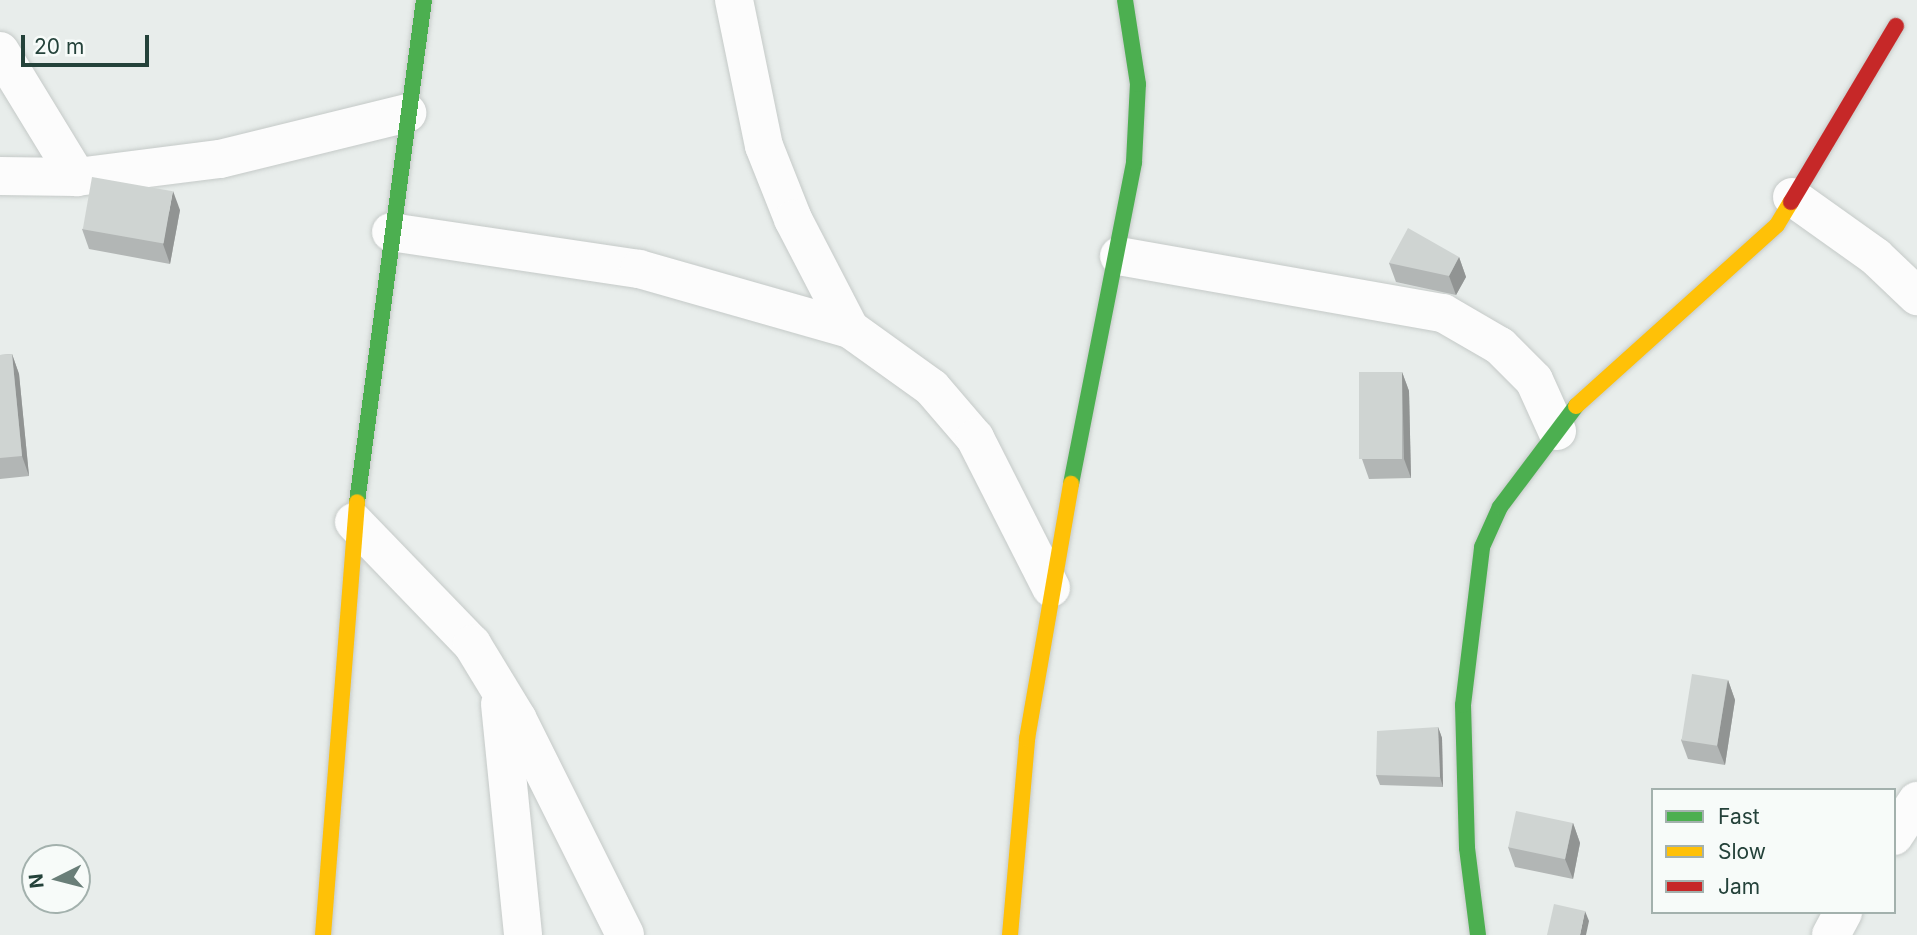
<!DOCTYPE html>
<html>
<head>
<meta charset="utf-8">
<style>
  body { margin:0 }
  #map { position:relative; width:1917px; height:935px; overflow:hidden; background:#e8edeb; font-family:Inter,sans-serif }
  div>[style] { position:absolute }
  .roads { filter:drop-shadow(0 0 2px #c5cac8) drop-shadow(0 0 2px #c5cac8) }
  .street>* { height:38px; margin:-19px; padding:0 19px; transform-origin:19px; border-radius:19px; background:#fcfcfc }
  .fast>* { height:16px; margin:-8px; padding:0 8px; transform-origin:8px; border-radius:8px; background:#4caf50 }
  .slow>* { height:16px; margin:-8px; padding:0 8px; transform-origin:8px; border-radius:8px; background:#ffc107 }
  .jam>* { height:16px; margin:-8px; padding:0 8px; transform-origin:8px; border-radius:8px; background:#c62828 }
  .wall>* { inset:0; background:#b2b6b5 }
  .shaded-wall>* { inset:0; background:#919493 }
  .building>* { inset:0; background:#cfd4d2; transform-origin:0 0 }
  span { translate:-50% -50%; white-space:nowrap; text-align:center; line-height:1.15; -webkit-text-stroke:5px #f7fbf9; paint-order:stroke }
  .legend { position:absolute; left:1651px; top:788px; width:245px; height:126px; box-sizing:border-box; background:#f7fbf9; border:2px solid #a3b1ad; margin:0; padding:9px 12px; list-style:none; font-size:21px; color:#24423a }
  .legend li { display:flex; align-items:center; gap:14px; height:35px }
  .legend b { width:35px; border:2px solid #a3b1ad }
  .north { position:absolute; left:21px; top:844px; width:70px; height:70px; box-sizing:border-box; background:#f7fbf9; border:2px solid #a3b1ad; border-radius:50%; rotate:264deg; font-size:19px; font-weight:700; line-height:28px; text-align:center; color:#24423a }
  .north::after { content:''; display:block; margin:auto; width:24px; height:32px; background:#697e78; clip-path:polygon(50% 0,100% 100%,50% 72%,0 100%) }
  .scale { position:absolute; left:21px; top:35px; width:128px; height:32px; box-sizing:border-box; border:4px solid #24423a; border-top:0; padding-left:9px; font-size:21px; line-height:24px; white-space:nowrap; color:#24423a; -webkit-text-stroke:5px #f7fbf9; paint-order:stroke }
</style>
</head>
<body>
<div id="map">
  <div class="roads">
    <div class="street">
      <i style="left:734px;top:0;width:149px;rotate:78.4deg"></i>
      <i style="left:764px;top:146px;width:79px;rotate:68.3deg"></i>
      <i style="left:793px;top:219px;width:124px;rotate:62.6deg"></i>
      <i style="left:0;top:51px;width:148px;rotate:58.6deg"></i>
      <i style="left:0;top:176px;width:77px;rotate:0.7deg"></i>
      <i style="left:77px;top:177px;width:144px;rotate:-7.2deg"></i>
      <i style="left:220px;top:159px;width:193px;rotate:-13.8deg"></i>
      <i style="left:1792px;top:197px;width:103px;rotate:35.5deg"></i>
      <i style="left:1876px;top:257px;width:57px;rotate:43.6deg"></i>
      <i style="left:391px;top:232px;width:251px;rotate:8.5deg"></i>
      <i style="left:639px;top:269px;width:219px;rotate:15.9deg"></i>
      <i style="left:850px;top:329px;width:101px;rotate:35.7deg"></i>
      <i style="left:932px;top:388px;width:66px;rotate:49.3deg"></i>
      <i style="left:975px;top:438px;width:168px;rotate:63.1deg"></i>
      <i style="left:1119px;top:256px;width:329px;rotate:10deg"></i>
      <i style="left:1443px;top:313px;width:66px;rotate:30.1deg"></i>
      <i style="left:1500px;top:346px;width:48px;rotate:45deg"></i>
      <i style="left:1534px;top:380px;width:56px;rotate:65.7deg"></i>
      <i style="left:354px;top:522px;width:170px;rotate:46deg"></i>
      <i style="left:472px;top:644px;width:87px;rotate:58.7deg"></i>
      <i style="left:517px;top:718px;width:242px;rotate:63.5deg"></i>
      <i style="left:500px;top:704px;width:232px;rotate:84.3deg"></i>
      <i style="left:1894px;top:836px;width:42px;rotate:-56.7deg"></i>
      <i style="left:1831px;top:935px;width:26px;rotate:-62deg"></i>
    </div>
    <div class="fast">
      <i style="left:1071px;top:484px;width:328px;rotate:-78.9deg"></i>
      <i style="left:1134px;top:162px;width:78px;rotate:-87.1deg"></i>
      <i style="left:1138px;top:84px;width:85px;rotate:-98.8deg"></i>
      <i style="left:357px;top:502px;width:506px;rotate:-82.4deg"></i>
      <i style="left:1478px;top:935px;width:88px;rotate:-97.2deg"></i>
      <i style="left:1467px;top:848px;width:143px;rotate:-91.6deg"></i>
      <i style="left:1463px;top:705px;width:159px;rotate:-83.1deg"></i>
      <i style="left:1482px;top:547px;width:44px;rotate:-65.8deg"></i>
      <i style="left:1500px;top:507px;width:126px;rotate:-53deg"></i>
    </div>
    <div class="slow">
      <i style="left:1576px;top:406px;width:270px;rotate:-42deg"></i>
      <i style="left:1777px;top:225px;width:27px;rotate:-59deg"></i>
      <i style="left:323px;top:935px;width:434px;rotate:-85.5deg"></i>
      <i style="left:1010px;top:935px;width:197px;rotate:-85deg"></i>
      <i style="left:1027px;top:739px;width:259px;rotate:-80.2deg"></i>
    </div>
    <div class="jam">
      <i style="left:1791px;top:202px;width:205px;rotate:-59.2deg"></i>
    </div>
  </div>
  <div class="wall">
    <i style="clip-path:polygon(180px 210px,170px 264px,89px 249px,82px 229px)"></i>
    <i style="clip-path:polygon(1459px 257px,1466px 277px,1456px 295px,1396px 282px,1389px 263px)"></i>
    <i style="clip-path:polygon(12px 354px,19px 374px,29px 476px,0 479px,0 355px)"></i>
    <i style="clip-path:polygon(1402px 372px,1409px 391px,1411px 478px,1369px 479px,1362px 459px)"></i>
    <i style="clip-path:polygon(1728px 680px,1735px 700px,1725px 765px,1688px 759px,1681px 740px)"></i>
    <i style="clip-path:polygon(1438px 727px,1442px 738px,1443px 787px,1380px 785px,1376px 775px)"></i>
    <i style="clip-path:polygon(1573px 823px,1580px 843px,1573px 879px,1515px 867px,1508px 847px)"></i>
  </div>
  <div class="shaded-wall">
    <i style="clip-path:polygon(173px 191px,180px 210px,170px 264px,163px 244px)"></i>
    <i style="clip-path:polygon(1459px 257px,1466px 277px,1456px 295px,1449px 276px)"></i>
    <i style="clip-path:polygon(12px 354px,19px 374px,29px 476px,22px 456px)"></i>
    <i style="clip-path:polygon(1402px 372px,1409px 391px,1411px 478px,1404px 459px)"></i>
    <i style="clip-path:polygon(1728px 680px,1735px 700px,1725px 765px,1717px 745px)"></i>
    <i style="clip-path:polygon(1438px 727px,1442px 738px,1443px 787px,1440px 777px)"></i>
    <i style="clip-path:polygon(1573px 823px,1580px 843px,1573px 879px,1565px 859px)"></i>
    <i style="clip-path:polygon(1585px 911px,1589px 921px,1586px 935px,1580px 935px)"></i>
  </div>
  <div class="building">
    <i style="left:92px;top:177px;width:82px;height:53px;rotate:10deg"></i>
    <i style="clip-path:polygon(1408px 228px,1459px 257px,1449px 276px,1389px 263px)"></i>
    <i style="clip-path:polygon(12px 354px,22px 456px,0 458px,0 355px)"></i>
    <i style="left:1359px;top:372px;width:43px;height:87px"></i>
    <i style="left:1692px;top:674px;width:36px;height:67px;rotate:9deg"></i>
    <i style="clip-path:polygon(1438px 727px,1440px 777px,1376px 775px,1377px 731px)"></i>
    <i style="left:1516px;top:811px;width:58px;height:37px;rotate:12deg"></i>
    <i style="clip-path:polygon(1554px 904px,1585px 911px,1580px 935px,1547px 935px)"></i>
  </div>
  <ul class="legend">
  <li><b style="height:9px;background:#4caf50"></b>Fast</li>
  <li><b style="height:9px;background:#ffc107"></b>Slow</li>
  <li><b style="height:9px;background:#c62828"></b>Jam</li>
  </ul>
  <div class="north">N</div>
  <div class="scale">20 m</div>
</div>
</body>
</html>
